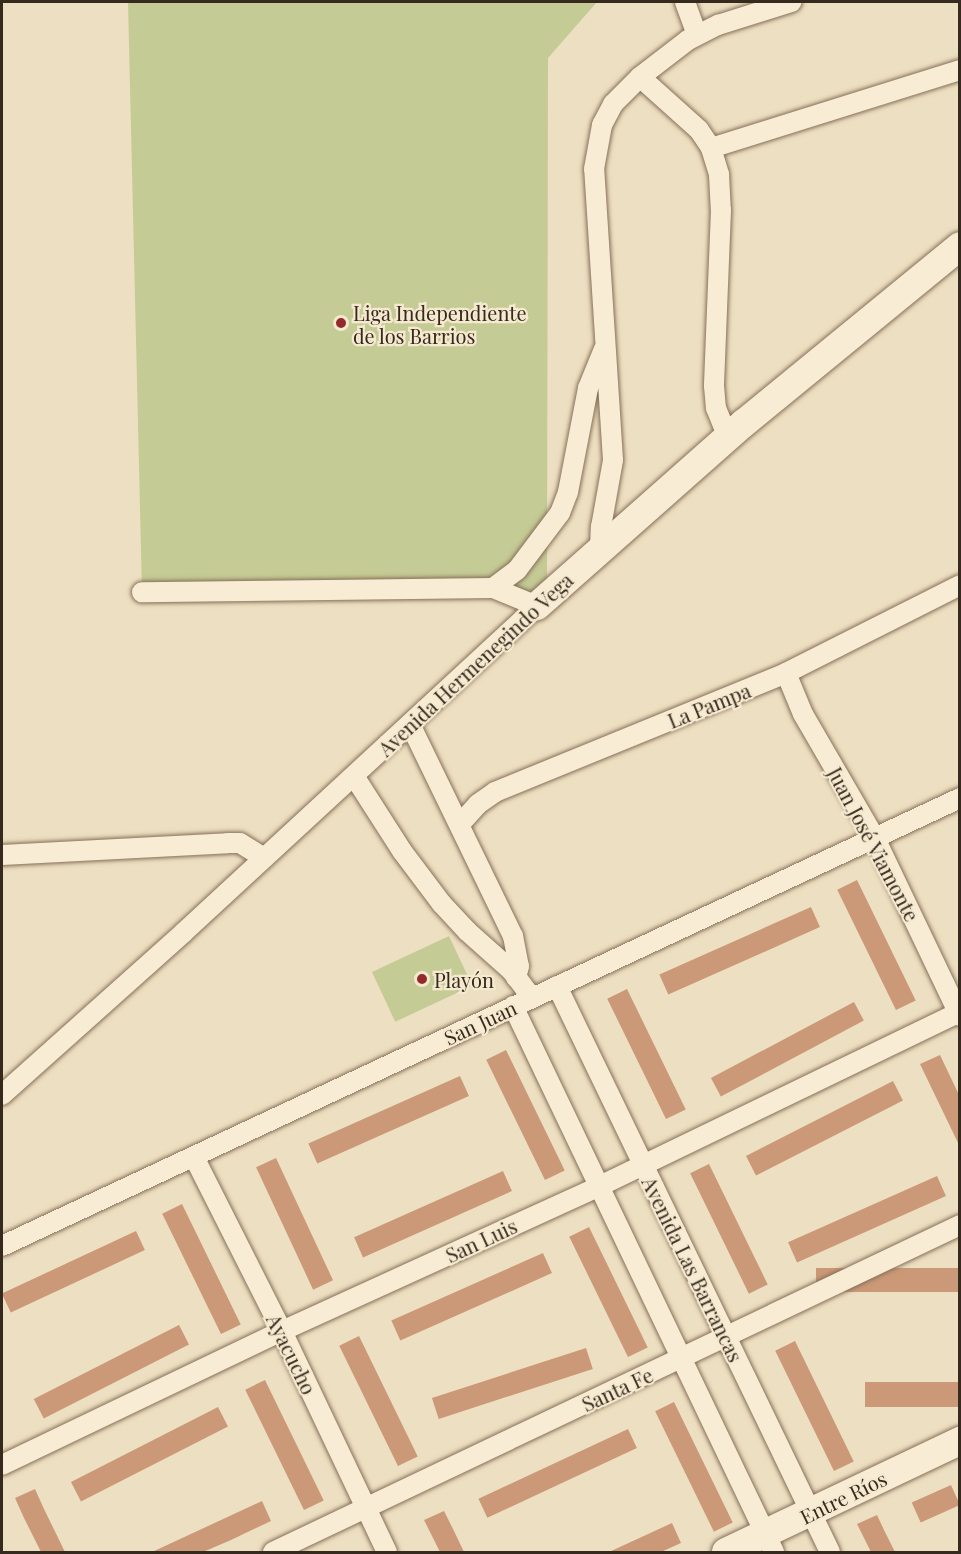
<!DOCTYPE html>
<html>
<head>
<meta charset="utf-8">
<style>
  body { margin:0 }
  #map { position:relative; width:961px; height:1554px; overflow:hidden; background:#eddfc1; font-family:"Playfair Display",serif }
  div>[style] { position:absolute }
  .green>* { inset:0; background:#c5cb95; transform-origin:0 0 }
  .building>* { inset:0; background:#cb9977; transform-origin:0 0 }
  .roads { filter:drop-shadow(0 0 2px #867059) drop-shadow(0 0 2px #867059) }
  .street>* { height:20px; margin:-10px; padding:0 10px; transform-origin:10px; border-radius:10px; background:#f8edd4 }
  .secondary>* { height:28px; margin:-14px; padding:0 14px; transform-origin:14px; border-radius:14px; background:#f8edd4 }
  .dots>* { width:16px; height:16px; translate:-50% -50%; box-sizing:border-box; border:3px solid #f5e9d0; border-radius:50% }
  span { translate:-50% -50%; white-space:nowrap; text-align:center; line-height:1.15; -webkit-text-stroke:4.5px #f5e9d0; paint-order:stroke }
  .poi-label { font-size:20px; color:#36291d }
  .left { translate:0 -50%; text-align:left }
  .street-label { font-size:20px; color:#36291d }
  .frame { position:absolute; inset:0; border:3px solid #36291d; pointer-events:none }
</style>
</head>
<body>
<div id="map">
  <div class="green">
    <i style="clip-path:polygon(128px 2px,597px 2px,548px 58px,547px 597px,514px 594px,142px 592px)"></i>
    <i style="left:449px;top:936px;width:55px;height:85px;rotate:65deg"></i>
  </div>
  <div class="building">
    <i style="left:857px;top:880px;width:134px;height:22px;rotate:64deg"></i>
    <i style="left:811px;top:907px;width:22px;height:166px;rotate:66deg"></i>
    <i style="left:627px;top:989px;width:134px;height:22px;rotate:64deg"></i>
    <i style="left:854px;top:1002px;width:21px;height:162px;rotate:62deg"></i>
    <i style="left:506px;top:1050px;width:134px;height:22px;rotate:64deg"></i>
    <i style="clip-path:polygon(940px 1055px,960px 1097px,960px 1147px,920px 1064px)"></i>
    <i style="left:460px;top:1076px;width:22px;height:166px;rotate:66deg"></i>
    <i style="left:893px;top:1081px;width:22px;height:165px;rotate:63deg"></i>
    <i style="left:276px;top:1158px;width:135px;height:22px;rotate:65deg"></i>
    <i style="left:709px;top:1164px;width:134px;height:21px;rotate:64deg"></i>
    <i style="left:503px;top:1171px;width:22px;height:163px;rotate:66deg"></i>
    <i style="left:937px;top:1176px;width:22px;height:163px;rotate:66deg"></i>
    <i style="left:182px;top:1204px;width:134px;height:22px;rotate:64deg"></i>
    <i style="left:589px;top:1227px;width:134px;height:22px;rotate:64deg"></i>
    <i style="left:136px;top:1231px;width:21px;height:148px;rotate:65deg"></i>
    <i style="left:543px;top:1253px;width:22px;height:166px;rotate:66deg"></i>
    <i style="left:960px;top:1268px;width:24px;height:144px;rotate:90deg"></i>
    <i style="left:179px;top:1325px;width:22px;height:163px;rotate:63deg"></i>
    <i style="left:359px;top:1336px;width:134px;height:22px;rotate:64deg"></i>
    <i style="left:795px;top:1341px;width:134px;height:22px;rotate:64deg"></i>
    <i style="left:586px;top:1348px;width:22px;height:162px;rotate:72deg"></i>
    <i style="left:265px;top:1380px;width:134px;height:22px;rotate:64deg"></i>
    <i style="left:960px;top:1382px;width:25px;height:95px;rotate:90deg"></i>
    <i style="left:674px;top:1402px;width:134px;height:21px;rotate:64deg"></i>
    <i style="left:218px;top:1407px;width:22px;height:165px;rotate:63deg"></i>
    <i style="left:628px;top:1429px;width:21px;height:165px;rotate:65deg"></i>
    <i style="left:951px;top:1485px;width:22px;height:43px;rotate:66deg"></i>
    <i style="clip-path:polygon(35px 1489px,44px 1509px,65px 1552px,41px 1552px,24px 1518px,15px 1498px)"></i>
    <i style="clip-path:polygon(262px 1501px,271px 1521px,231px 1540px,203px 1552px,152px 1552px)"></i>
    <i style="clip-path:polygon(444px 1511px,454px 1531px,464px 1552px,440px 1552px,424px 1520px)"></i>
    <i style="clip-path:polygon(877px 1515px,884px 1530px,895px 1552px,871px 1552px,857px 1524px)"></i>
    <i style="clip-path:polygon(672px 1523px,681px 1543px,661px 1552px,609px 1552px)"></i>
  </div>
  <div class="roads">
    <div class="street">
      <i style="left:685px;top:2px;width:35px;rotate:70deg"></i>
      <i style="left:640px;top:77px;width:79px;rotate:41.9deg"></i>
      <i style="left:699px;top:130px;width:22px;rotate:56deg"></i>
      <i style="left:711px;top:148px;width:28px;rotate:73deg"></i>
      <i style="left:719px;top:175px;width:35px;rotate:87deg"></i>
      <i style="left:721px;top:210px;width:176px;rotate:92.3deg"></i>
      <i style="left:714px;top:386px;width:22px;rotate:85deg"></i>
      <i style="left:716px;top:408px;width:31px;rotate:68deg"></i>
      <i style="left:711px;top:148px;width:261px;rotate:-17.4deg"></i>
      <i style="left:600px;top:550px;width:23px;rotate:-88deg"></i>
      <i style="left:601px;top:527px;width:68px;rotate:-79.8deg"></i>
      <i style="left:613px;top:460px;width:292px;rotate:-93.7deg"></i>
      <i style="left:594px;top:169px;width:45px;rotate:-79.7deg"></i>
      <i style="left:602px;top:125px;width:24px;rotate:-62deg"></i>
      <i style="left:613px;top:104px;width:38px;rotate:-45deg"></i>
      <i style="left:640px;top:77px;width:61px;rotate:-37.6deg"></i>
      <i style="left:688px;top:40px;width:34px;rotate:-27deg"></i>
      <i style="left:718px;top:25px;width:77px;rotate:-17.5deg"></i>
      <i style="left:493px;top:588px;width:30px;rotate:-37deg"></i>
      <i style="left:517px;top:570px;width:71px;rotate:-53deg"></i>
      <i style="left:560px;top:513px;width:22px;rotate:-69deg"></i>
      <i style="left:568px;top:492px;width:106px;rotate:-79.1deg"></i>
      <i style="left:588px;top:388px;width:42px;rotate:-67.7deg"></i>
      <i style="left:786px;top:673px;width:44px;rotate:67.5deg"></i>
      <i style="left:803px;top:714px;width:143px;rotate:59.9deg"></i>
      <i style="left:875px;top:838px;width:197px;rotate:64.5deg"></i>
      <i style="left:410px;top:724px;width:236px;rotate:64.1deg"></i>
      <i style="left:513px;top:936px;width:31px;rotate:79deg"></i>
      <i style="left:519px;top:966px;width:12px;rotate:104deg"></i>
      <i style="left:354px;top:776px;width:89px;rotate:57.4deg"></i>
      <i style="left:402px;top:851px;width:66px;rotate:53deg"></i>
      <i style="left:442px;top:904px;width:37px;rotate:47deg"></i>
      <i style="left:467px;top:931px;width:59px;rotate:41.6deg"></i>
      <i style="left:511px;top:970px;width:35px;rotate:53deg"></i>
      <i style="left:460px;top:824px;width:27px;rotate:-48deg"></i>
      <i style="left:478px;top:804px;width:21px;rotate:-35deg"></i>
      <i style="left:495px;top:792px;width:314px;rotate:-22.2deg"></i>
      <i style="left:786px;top:673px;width:195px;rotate:-26.8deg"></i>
      <i style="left:2px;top:855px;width:226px;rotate:-3deg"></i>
      <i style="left:228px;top:843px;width:12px"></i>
      <i style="left:240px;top:843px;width:28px;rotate:32deg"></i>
      <i style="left:557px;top:986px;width:628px;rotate:64.25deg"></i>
      <i style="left:513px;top:1006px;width:605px;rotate:64.45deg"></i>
      <i style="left:2px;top:1095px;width:243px;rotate:-41.8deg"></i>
      <i style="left:183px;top:933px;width:482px;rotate:-42.7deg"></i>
      <i style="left:537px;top:606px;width:48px;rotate:-157.8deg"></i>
      <i style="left:493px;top:588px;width:351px;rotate:179.3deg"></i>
      <i style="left:194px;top:1157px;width:195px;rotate:63.2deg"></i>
      <i style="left:282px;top:1331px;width:245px;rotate:64.6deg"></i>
      <i style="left:2px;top:1246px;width:1058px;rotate:-25.06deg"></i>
      <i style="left:2px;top:1465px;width:310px;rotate:-25.6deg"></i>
      <i style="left:282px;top:1331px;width:349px;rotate:-24.5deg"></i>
      <i style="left:600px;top:1186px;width:400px;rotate:-25.8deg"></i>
      <i style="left:273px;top:1552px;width:761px;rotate:-25.45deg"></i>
    </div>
    <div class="secondary">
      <i style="left:537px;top:606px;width:276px;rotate:-41.5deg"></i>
      <i style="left:744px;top:423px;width:279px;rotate:-39.3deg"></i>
      <i style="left:726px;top:1552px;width:259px;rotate:-25.4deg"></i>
    </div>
  </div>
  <div class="dots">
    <i style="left:341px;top:323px;background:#942a2c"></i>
    <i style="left:422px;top:979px;background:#942a2c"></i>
  </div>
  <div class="poi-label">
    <span class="left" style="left:353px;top:324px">Liga Independiente<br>de los Barrios</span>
    <span class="left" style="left:434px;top:979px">Playón</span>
  </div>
  <div class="street-label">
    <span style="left:475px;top:664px;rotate:-43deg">Avenida Hermenegindo Vega</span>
    <span style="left:709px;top:705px;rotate:-22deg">La Pampa</span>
    <span style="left:874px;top:844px;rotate:62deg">Juan José Viamonte</span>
    <span style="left:480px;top:1022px;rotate:-25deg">San Juan</span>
    <span style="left:481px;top:1240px;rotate:-25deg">San Luis</span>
    <span style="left:693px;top:1269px;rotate:64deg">Avenida Las Barrancas</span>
    <span style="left:292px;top:1354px;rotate:64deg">Ayacucho</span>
    <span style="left:617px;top:1389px;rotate:-25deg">Santa Fe</span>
    <span style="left:843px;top:1497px;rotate:-26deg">Entre Ríos</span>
  </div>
  <div class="frame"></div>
</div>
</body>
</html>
